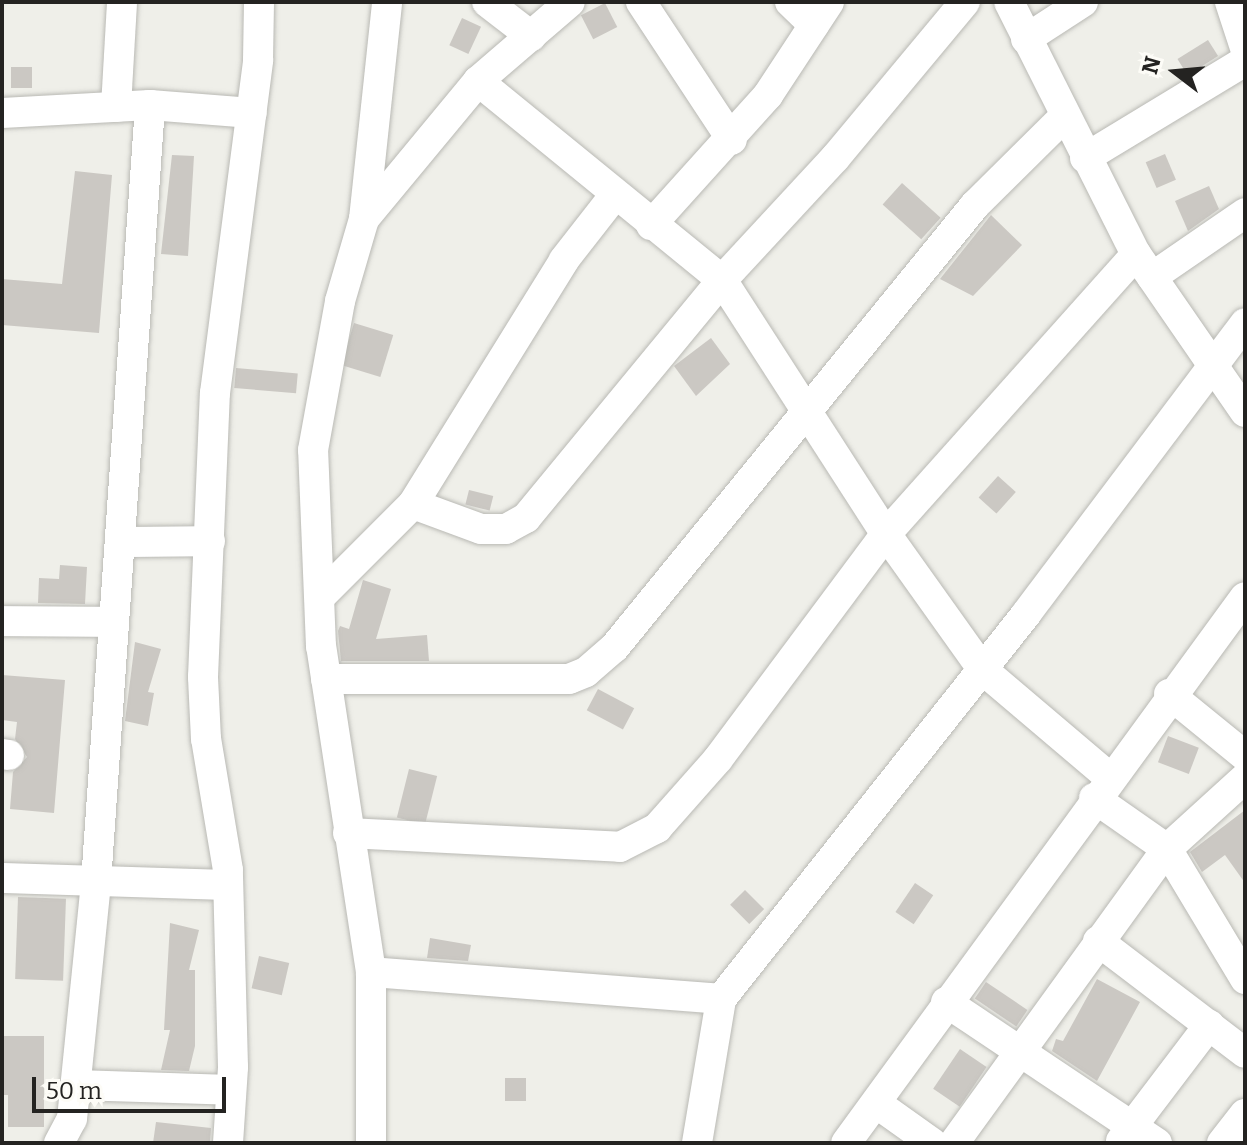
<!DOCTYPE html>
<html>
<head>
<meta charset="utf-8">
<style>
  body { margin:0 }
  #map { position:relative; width:1247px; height:1145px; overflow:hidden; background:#efefe9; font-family:Bitter,serif }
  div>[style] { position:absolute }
  .building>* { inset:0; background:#cbc8c3; transform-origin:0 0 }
  .roads { filter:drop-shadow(0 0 2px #b9b9b4) drop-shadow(0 0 2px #b9b9b4) }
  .minor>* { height:30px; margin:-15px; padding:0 15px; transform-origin:15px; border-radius:15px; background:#fff }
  span { translate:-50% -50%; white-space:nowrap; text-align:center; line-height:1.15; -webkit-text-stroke:7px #fdfcf7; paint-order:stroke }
  .frame { position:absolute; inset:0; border:4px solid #242321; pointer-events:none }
  .north { position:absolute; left:1135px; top:32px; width:80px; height:80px; -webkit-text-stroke:6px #fdfcf7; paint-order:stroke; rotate:286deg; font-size:22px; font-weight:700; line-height:32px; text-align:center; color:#242321 }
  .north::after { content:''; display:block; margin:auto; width:28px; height:36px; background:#242321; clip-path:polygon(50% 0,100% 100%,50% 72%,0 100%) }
  .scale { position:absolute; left:32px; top:1077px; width:194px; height:36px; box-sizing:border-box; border:4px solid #242321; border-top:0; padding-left:10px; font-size:24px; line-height:28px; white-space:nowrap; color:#242321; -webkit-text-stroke:6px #fdfcf7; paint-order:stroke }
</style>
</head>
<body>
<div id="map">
  <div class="building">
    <i style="left:605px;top:3px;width:27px;height:27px;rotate:63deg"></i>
    <i style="left:462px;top:18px;width:21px;height:30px;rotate:25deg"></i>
    <i style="left:1208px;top:40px;width:19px;height:36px;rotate:58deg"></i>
    <i style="left:11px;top:67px;width:21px;height:21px"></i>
    <i style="left:1165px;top:154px;width:28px;height:21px;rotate:67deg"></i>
    <i style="clip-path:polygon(172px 155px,194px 156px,188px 256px,161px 254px)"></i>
    <i style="clip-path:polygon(75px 171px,112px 175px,99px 333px,2px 325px,2px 279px,62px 284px)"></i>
    <i style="left:902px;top:183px;width:52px;height:29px;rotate:42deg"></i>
    <i style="clip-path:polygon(1209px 186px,1219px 209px,1188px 231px,1175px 201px)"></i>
    <i style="clip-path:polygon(991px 215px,1022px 245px,973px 296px,940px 279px)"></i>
    <i style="left:354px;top:323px;width:41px;height:44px;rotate:17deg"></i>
    <i style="clip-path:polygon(711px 338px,730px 364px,696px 396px,674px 366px)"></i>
    <i style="left:236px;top:368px;width:62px;height:20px;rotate:5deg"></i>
    <i style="left:998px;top:476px;width:24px;height:29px;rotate:42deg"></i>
    <i style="left:469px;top:490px;width:25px;height:15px;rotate:14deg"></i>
    <i style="clip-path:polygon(60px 565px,87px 567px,85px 604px,38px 603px,39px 578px,59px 579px)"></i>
    <i style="clip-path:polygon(363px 580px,391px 589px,376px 639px,427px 635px,429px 661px,341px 661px,338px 631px,340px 626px,349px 629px)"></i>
    <i style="clip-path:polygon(135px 642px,161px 649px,148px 692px,154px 693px,148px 726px,125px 721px)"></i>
    <i style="clip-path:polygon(2px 675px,65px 680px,54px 813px,10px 809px,13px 772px,27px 757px,15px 739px,17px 722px,2px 720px)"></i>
    <i style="left:598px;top:689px;width:41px;height:24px;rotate:28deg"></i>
    <i style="left:1168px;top:736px;width:33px;height:28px;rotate:21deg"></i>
    <i style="left:409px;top:769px;width:29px;height:50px;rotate:14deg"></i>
    <i style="clip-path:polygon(1245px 810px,1245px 883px,1225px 855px,1202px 872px,1190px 852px)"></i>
    <i style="left:915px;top:883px;width:22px;height:35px;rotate:34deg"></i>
    <i style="left:745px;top:890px;width:27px;height:21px;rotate:45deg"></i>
    <i style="left:18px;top:897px;width:48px;height:82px;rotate:2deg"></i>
    <i style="clip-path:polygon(170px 923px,199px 930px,189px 970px,195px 970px,195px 1046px,189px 1071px,161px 1070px,170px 1030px,164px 1030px)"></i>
    <i style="clip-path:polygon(430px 938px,471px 945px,468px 961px,427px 958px)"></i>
    <i style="left:259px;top:956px;width:31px;height:33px;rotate:13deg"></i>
    <i style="clip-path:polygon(1097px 979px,1140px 1002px,1097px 1081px,1052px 1051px,1056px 1039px,1063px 1041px)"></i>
    <i style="left:986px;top:982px;width:50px;height:20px;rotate:34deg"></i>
    <i style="clip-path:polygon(2px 1036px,44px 1036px,44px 1127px,8px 1127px,8px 1095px,2px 1095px)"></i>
    <i style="left:960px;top:1049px;width:32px;height:48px;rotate:34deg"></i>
    <i style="left:505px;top:1078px;width:21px;height:23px"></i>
    <i style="clip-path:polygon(156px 1122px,211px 1128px,210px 1143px,153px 1143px)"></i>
  </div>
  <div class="roads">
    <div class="minor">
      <i style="left:487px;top:2px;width:56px;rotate:37.7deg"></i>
      <i style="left:641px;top:2px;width:165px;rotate:56.6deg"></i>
      <i style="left:790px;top:2px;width:33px;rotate:44deg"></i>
      <i style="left:1009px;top:2px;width:282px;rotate:63.3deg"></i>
      <i style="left:1136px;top:254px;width:192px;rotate:55.4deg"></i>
      <i style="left:1230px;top:2px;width:48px;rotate:71.9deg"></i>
      <i style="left:1026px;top:39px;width:68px;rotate:-33deg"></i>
      <i style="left:478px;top:81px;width:315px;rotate:39.2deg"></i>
      <i style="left:722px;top:280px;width:302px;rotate:57.2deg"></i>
      <i style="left:886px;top:534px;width:167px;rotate:54.5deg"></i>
      <i style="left:983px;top:670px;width:165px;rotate:40.3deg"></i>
      <i style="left:116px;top:107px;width:105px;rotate:-86.7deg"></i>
      <i style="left:2px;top:113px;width:148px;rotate:-3.1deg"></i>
      <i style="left:150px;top:105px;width:102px;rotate:4.5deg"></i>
      <i style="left:1085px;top:158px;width:187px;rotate:-31.2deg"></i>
      <i style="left:364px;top:219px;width:179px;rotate:-50.4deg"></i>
      <i style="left:478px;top:81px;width:121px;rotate:-40.7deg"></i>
      <i style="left:651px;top:225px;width:175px;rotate:-48deg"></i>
      <i style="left:768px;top:95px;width:111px;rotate:-56.7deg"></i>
      <i style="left:1152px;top:277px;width:113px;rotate:-34.5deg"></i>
      <i style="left:413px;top:504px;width:72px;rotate:20.2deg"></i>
      <i style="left:481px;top:529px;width:25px"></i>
      <i style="left:506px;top:529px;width:23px;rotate:-29deg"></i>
      <i style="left:526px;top:518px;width:308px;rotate:-50.5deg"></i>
      <i style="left:722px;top:280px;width:166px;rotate:-47.2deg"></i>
      <i style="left:835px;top:158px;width:203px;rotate:-50.2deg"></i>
      <i style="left:120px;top:542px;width:90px;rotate:-0.6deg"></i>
      <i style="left:320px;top:597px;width:132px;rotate:-45deg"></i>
      <i style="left:413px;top:504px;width:287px;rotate:-58.2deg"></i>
      <i style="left:564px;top:260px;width:81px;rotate:-52deg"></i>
      <i style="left:2px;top:621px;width:112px;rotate:0.5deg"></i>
      <i style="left:326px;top:679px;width:243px"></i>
      <i style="left:569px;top:679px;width:18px;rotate:-22deg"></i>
      <i style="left:586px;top:672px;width:37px;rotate:-41deg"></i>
      <i style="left:614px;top:648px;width:571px;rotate:-50.82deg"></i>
      <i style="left:975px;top:205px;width:125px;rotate:-44.7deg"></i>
      <i style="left:1169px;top:694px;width:98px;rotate:39.2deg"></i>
      <i style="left:2px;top:754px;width:7px;rotate:8deg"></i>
      <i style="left:1094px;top:798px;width:89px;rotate:34.9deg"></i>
      <i style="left:1167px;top:849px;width:152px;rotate:59deg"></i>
      <i style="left:348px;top:833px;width:272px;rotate:2.9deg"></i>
      <i style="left:620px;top:847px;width:42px;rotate:-27.2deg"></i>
      <i style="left:657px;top:828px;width:92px;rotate:-48.5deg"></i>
      <i style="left:718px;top:759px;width:281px;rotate:-53.3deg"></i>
      <i style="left:886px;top:534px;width:375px;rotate:-48.2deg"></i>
      <i style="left:2px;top:878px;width:226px;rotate:1.8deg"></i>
      <i style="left:1098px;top:941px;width:185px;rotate:37.3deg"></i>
      <i style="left:371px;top:972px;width:351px;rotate:4.4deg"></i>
      <i style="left:946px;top:1002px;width:254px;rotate:33.8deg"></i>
      <i style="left:76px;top:1085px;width:155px;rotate:1.8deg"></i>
      <i style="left:876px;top:1103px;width:69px;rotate:35.5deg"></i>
      <i style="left:1121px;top:1141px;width:146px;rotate:-52.8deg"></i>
      <i style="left:59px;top:1143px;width:27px;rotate:-62deg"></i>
      <i style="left:72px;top:1119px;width:238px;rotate:-84.2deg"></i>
      <i style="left:96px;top:882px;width:779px;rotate:-86.02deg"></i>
      <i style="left:228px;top:1143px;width:76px;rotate:-86.2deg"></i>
      <i style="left:233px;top:1067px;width:197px;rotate:-91.5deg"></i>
      <i style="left:228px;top:870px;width:133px;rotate:-99.5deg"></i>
      <i style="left:206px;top:739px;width:62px;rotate:-92.8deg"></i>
      <i style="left:203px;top:677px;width:284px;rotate:-87.6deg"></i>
      <i style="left:215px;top:393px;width:336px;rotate:-82.6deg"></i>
      <i style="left:258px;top:60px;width:58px;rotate:-89deg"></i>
      <i style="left:371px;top:1143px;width:171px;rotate:-90deg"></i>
      <i style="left:371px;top:972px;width:329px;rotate:-98.7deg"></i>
      <i style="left:321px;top:647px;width:197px;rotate:-92.3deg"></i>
      <i style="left:313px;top:450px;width:151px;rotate:-79.7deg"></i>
      <i style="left:340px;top:301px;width:85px;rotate:-73.7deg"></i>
      <i style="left:364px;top:219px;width:218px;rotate:-83.9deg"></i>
      <i style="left:697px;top:1143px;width:146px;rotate:-80.5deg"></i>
      <i style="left:721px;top:999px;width:491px;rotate:-51.6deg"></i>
      <i style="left:1026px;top:614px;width:364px;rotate:-53deg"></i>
      <i style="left:846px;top:1143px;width:676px;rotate:-53.84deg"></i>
      <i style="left:954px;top:1143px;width:363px;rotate:-54.1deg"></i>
      <i style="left:1167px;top:849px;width:105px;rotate:-42.3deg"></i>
      <i style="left:1222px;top:1143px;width:37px;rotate:-52deg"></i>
    </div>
  </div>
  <div class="frame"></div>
  <div class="north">N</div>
  <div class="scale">50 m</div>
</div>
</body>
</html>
